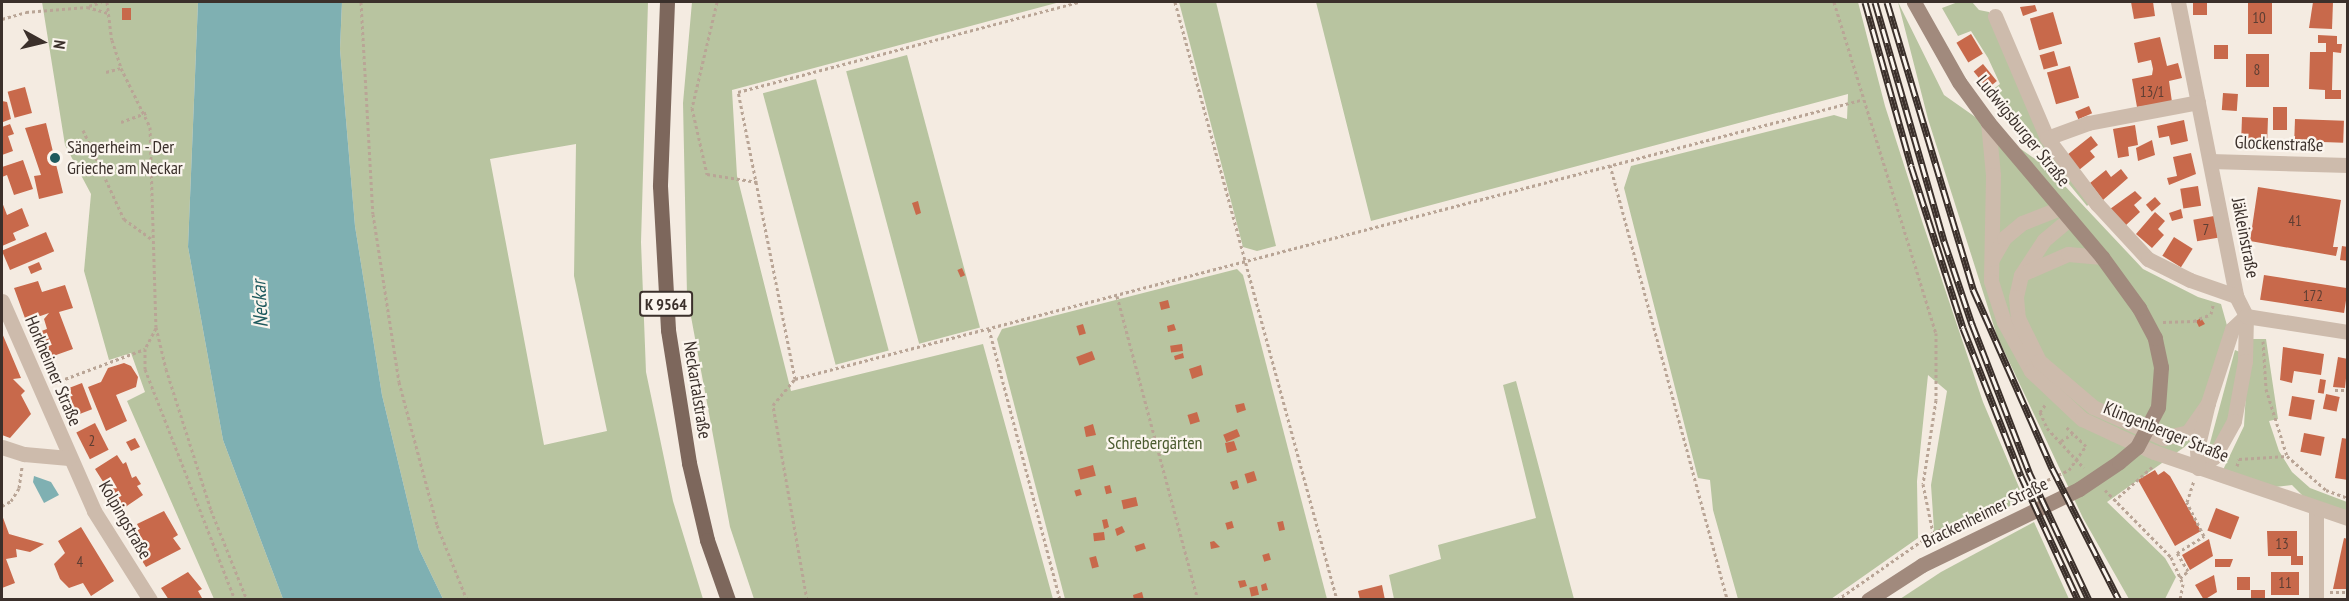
<!DOCTYPE html>
<html>
<head>
<meta charset="utf-8">
<style>
  body { margin:0 }
  #map { position:relative; width:2349px; height:601px; overflow:hidden; background:#f4ebe1; font-family:"PT Sans Narrow",sans-serif }
  div>[style] { position:absolute }
  .green>* { inset:0; background:#b8c4a0; transform-origin:0 0 }
  .water>* { inset:0; background:#7fb0b2 }
  .building>* { inset:0; background:#c8694b; transform-origin:0 0 }
  .path>* { height:3px; margin-top:-1.5px; transform-origin:0; background:repeating-linear-gradient(90deg,#b9a596 0 3px,transparent 0 6px) }
  .minor>* { height:15px; margin:-7.5px; padding:0 7.5px; transform-origin:7.5px; border-radius:7.5px; background:#cdbbac }
  .tertiary>* { height:15px; margin:-7.5px; padding:0 7.5px; transform-origin:7.5px; border-radius:7.5px; background:#cdbbac }
  .secondary>* { height:15px; margin:-7.5px; padding:0 7.5px; transform-origin:7.5px; border-radius:7.5px; background:#a18a7d }
  .primary>* { height:15px; margin:-7.5px; padding:0 7.5px; transform-origin:7.5px; border-radius:7.5px; background:#7d675c }
  .rail>* { height:7px; margin-top:-3.5px; transform-origin:0; background:repeating-linear-gradient(90deg,#fbf5ee 0 14px,#3b302b 0 28px); box-sizing:border-box; border-block:2px solid #3b302b }
  .dots>* { width:16px; height:16px; translate:-50% -50%; box-sizing:border-box; border:3px solid #fbf5ee; border-radius:50% }
  span { translate:-50% -50%; white-space:nowrap; text-align:center; line-height:1.15; -webkit-text-stroke:4.5px #fbf5ee; paint-order:stroke }
  .number-label { font-size:15px; color:#5e3e33 }
  .number-label span { -webkit-text-stroke-width:0 }
  .shield-label span { padding:2px 4px; background:#fbf5ee; border:2px solid; border-radius:4px; -webkit-text-stroke-width:0 }
  .shield-label { font-size:16px; color:#3b302b; font-weight:700 }
  .street-label { font-size:18px; color:#3b302b }
  .poi-label { font-size:18px; color:#3b302b }
  .left { translate:0 -50%; text-align:left }
  .park-label { font-size:18px; color:#4a5a2e }
  .water-label { font-size:20px; color:#1f5a5e; font-style:italic }
  .frame { position:absolute; inset:0; border:3px solid #3b302b; pointer-events:none }
  .north { position:absolute; left:12px; top:12px; width:60px; height:60px; -webkit-text-stroke:4px #fbf5ee; paint-order:stroke; rotate:98deg; font-size:16px; font-weight:700; line-height:24px; text-align:center; color:#3b302b }
  .north::after { content:''; display:block; margin:auto; width:21px; height:27px; background:#3b302b; clip-path:polygon(50% 0,100% 100%,50% 72%,0 100%) }
</style>
</head>
<body>
<div id="map">
  <div class="green">
    <i style="clip-path:polygon(42px 2px,198px 2px,188px 247px,223px 440px,283px 599px,214px 599px,127px 401px,145px 392px,131px 353px,109px 360px,84px 271px,91px 194px,65px 145px)"></i>
    <i style="clip-path:polygon(evenodd,342px 2px,648px 2px,641px 242px,646px 372px,673px 501px,703px 599px,443px 599px,419px 549px,382px 395px,355px 226px,340px 49px,342px 2px,576px 144px,574px 276px,607px 431px,544px 445px,490px 159px,576px 144px)"></i>
    <i style="clip-path:polygon(692px 2px,1060px 2px,732px 90px,737px 176px,791px 391px,983px 344px,1053px 599px,754px 599px,730px 527px,687px 295px,683px 103px)"></i>
    <i style="clip-path:polygon(1179px 2px,1216px 2px,1276px 246px,1257px 251px,1243px 247px)"></i>
    <i style="clip-path:polygon(1316px 2px,1858px 2px,1885px 106px,1922px 221px,1983px 402px,2024px 499px,1926px 548px,1934px 529px,1931px 485px,1947px 391px,1928px 375px,1917px 481px,1918px 538px,1831px 599px,1738px 599px,1713px 510px,1710px 480px,1698px 478px,1624px 188px,1631px 166px,1834px 115px,1847px 119px,1848px 94px,1371px 221px)"></i>
    <i style="clip-path:polygon(1898px 2px,1944px 95px,2048px 168px,2143px 269px,2198px 297px,2221px 304px,2228px 329px,2193px 441px,2107px 502px,2165px 558px,2176px 577px,2165px 599px,2129px 599px,2083px 518px,1997px 336px,1928px 119px)"></i>
    <i style="clip-path:polygon(1958px 2px,1972px 2px,1979px 10px,1989px 12px,2044px 139px,2090px 203px,2087px 206px,1992px 90px,2000px 84px,1988px 58px,1971px 31px,1958px 36px,1942px 8px)"></i>
    <i style="left:907px;top:55px;width:282px;height:63px;rotate:75deg"></i>
    <i style="left:816px;top:79px;width:281px;height:55px;rotate:75deg"></i>
    <i style="clip-path:polygon(1237px 269px,1243px 275px,1327px 599px,1065px 599px,997px 339px,1002px 329px)"></i>
    <i style="clip-path:polygon(2249px 339px,2266px 339px,2278px 419px,2269px 421px,2279px 451px,2292px 472px,2310px 488px,2347px 502px,2347px 513px,2307px 500px,2292px 485px,2275px 487px,2222px 472px,2244px 426px)"></i>
    <i style="clip-path:polygon(2235px 350px,2242px 353px,2226px 429px,2207px 454px)"></i>
    <i style="clip-path:polygon(1516px 381px,1574px 599px,1394px 599px,1389px 575px,1441px 559px,1438px 545px,1536px 518px,1503px 385px)"></i>
    <i style="clip-path:polygon(2034px 522px,2069px 599px,1900px 599px,1941px 572px)"></i>
  </div>
  <div class="water">
    <i style="clip-path:polygon(198px 2px,342px 2px,340px 49px,355px 226px,382px 395px,419px 549px,443px 599px,283px 599px,223px 440px,188px 247px)"></i>
    <i style="clip-path:polygon(34px 476px,51px 482px,59px 495px,44px 503px,33px 482px)"></i>
  </div>
  <div class="building">
    <i style="clip-path:polygon(2131px 2px,2153px 2px,2155px 16px,2134px 19px)"></i>
    <i style="left:2193px;top:2px;width:14px;height:13px"></i>
    <i style="left:2248px;top:2px;width:24px;height:32px"></i>
    <i style="clip-path:polygon(2313px 2px,2333px 2px,2332px 29px,2309px 28px)"></i>
    <i style="clip-path:polygon(2035px 5px,2037px 11px,2023px 16px,2020px 7px)"></i>
    <i style="left:122px;top:8px;width:9px;height:12px"></i>
    <i style="left:2053px;top:12px;width:33px;height:24px;rotate:74deg"></i>
    <i style="left:1971px;top:34px;width:23px;height:17px;rotate:59deg"></i>
    <i style="clip-path:polygon(2318px 35px,2337px 36px,2337px 44px,2342px 44px,2341px 53px,2333px 52px,2332px 90px,2341px 90px,2341px 99px,2325px 99px,2325px 90px,2309px 89px,2310px 52px,2326px 52px,2326px 43px,2318px 43px)"></i>
    <i style="clip-path:polygon(2160px 37px,2167px 66px,2178px 63px,2182px 78px,2169px 81px,2172px 102px,2137px 107px,2132px 79px,2152px 75px,2153px 69px,2151px 60px,2138px 63px,2134px 43px)"></i>
    <i style="left:2214px;top:45px;width:14px;height:14px"></i>
    <i style="left:2054px;top:51px;width:15px;height:15px;rotate:74deg"></i>
    <i style="left:2246px;top:54px;width:23px;height:33px"></i>
    <i style="left:1983px;top:64px;width:22px;height:12px;rotate:51deg"></i>
    <i style="left:2070px;top:66px;width:33px;height:24px;rotate:74deg"></i>
    <i style="left:25px;top:87px;width:27px;height:18px;rotate:75deg"></i>
    <i style="left:2223px;top:93px;width:15px;height:17px;rotate:4deg"></i>
    <i style="clip-path:polygon(2px 101px,7px 102px,11px 119px,3px 122px)"></i>
    <i style="left:2089px;top:106px;width:8px;height:15px;rotate:67deg"></i>
    <i style="left:2273px;top:107px;width:14px;height:23px"></i>
    <i style="left:2242px;top:117px;width:26px;height:22px;rotate:2deg"></i>
    <i style="left:2295px;top:119px;width:49px;height:22px;rotate:2deg"></i>
    <i style="clip-path:polygon(2184px 120px,2188px 141px,2171px 145px,2169px 136px,2159px 138px,2157px 126px)"></i>
    <i style="clip-path:polygon(46px 123px,63px 193px,39px 199px,34px 176px,41px 175px,25px 128px)"></i>
    <i style="clip-path:polygon(10px 124px,14px 134px,8px 136px,13px 151px,2px 155px,2px 127px)"></i>
    <i style="clip-path:polygon(2135px 125px,2138px 145px,2128px 147px,2129px 156px,2118px 158px,2113px 129px)"></i>
    <i style="clip-path:polygon(2091px 136px,2098px 145px,2090px 151px,2095px 157px,2079px 170px,2067px 155px)"></i>
    <i style="clip-path:polygon(2152px 140px,2155px 155px,2138px 161px,2136px 148px)"></i>
    <i style="clip-path:polygon(2191px 153px,2196px 174px,2169px 185px,2167px 178px,2177px 176px,2173px 157px)"></i>
    <i style="clip-path:polygon(23px 160px,33px 189px,14px 195px,7px 175px,2px 177px,2px 167px)"></i>
    <i style="clip-path:polygon(2121px 169px,2128px 178px,2103px 200px,2090px 183px,2106px 170px,2111px 177px)"></i>
    <i style="left:2198px;top:186px;width:20px;height:18px;rotate:81deg"></i>
    <i style="clip-path:polygon(2258px 187px,2341px 200px,2333px 247px,2338px 247px,2336px 256px,2250px 241px)"></i>
    <i style="clip-path:polygon(2135px 191px,2142px 198px,2134px 205px,2140px 212px,2125px 226px,2110px 209px)"></i>
    <i style="left:2155px;top:197px;width:9px;height:12px;rotate:49deg"></i>
    <i style="clip-path:polygon(918px 201px,921px 213px,916px 215px,912px 203px)"></i>
    <i style="clip-path:polygon(2px 202px,7px 215px,22px 208px,29px 226px,13px 233px,16px 240px,2px 246px)"></i>
    <i style="clip-path:polygon(2181px 209px,2183px 218px,2172px 221px,2169px 213px)"></i>
    <i style="clip-path:polygon(2155px 212px,2165px 221px,2158px 229px,2164px 235px,2152px 248px,2136px 234px)"></i>
    <i style="left:2214px;top:216px;width:22px;height:21px;rotate:80deg"></i>
    <i style="left:46px;top:232px;width:21px;height:48px;rotate:67deg"></i>
    <i style="left:2174px;top:237px;width:22px;height:22px;rotate:32deg"></i>
    <i style="clip-path:polygon(2342px 246px,2348px 247px,2348px 261px,2340px 260px)"></i>
    <i style="left:39px;top:262px;width:8px;height:12px;rotate:67deg"></i>
    <i style="left:962px;top:268px;width:8px;height:5px;rotate:67deg"></i>
    <i style="left:2264px;top:275px;width:85px;height:25px;rotate:9deg"></i>
    <i style="clip-path:polygon(38px 281px,42px 292px,65px 285px,73px 308px,59px 312px,73px 349px,42px 360px,33px 334px,47px 329px,44px 319px,49px 313px,26px 321px,14px 288px)"></i>
    <i style="left:1168px;top:300px;width:8px;height:9px;rotate:76deg"></i>
    <i style="clip-path:polygon(2201px 318px,2205px 324px,2199px 327px,2196px 321px)"></i>
    <i style="left:1083px;top:324px;width:10px;height:7px;rotate:73deg"></i>
    <i style="clip-path:polygon(1174px 324px,1176px 330px,1168px 332px,1167px 326px)"></i>
    <i style="clip-path:polygon(2px 333px,21px 378px,13px 379px,25px 391px,21px 395px,31px 414px,10px 438px,2px 435px)"></i>
    <i style="left:1182px;top:344px;width:7px;height:12px;rotate:82deg"></i>
    <i style="clip-path:polygon(2283px 347px,2324px 354px,2321px 375px,2294px 371px,2292px 383px,2280px 380px)"></i>
    <i style="left:1092px;top:351px;width:9px;height:17px;rotate:69deg"></i>
    <i style="clip-path:polygon(1183px 353px,1184px 358px,1175px 360px,1174px 356px)"></i>
    <i style="clip-path:polygon(2338px 357px,2348px 359px,2345px 388px,2333px 387px)"></i>
    <i style="clip-path:polygon(124px 363px,131px 366px,138px 377px,136px 387px,116px 395px,127px 421px,106px 431px,88px 387px,101px 382px,108px 368px)"></i>
    <i style="clip-path:polygon(1201px 365px,1203px 375px,1192px 379px,1189px 369px)"></i>
    <i style="left:2320px;top:379px;width:6px;height:14px;rotate:9deg"></i>
    <i style="left:82px;top:383px;width:28px;height:23px;rotate:69deg"></i>
    <i style="left:2326px;top:394px;width:14px;height:15px;rotate:12deg"></i>
    <i style="left:2292px;top:396px;width:23px;height:20px;rotate:10deg"></i>
    <i style="clip-path:polygon(1244px 403px,1246px 410px,1237px 413px,1235px 405px)"></i>
    <i style="left:1197px;top:412px;width:10px;height:10px;rotate:73deg"></i>
    <i style="left:95px;top:423px;width:30px;height:21px;rotate:63deg"></i>
    <i style="clip-path:polygon(1093px 424px,1096px 435px,1086px 437px,1084px 427px)"></i>
    <i style="left:1237px;top:429px;width:8px;height:15px;rotate:67deg"></i>
    <i style="left:2304px;top:433px;width:21px;height:19px;rotate:11deg"></i>
    <i style="clip-path:polygon(135px 438px,140px 447px,131px 451px,126px 442px)"></i>
    <i style="clip-path:polygon(2342px 438px,2348px 439px,2348px 480px,2335px 478px)"></i>
    <i style="clip-path:polygon(1234px 441px,1237px 450px,1227px 453px,1225px 443px)"></i>
    <i style="clip-path:polygon(117px 455px,123px 464px,126px 462px,132px 478px,136px 476px,141px 484px,137px 486px,143px 495px,121px 510px,95px 469px)"></i>
    <i style="left:1093px;top:465px;width:11px;height:16px;rotate:75deg"></i>
    <i style="clip-path:polygon(2155px 470px,2158px 475px,2164px 471px,2170px 476px,2201px 531px,2175px 546px,2138px 480px)"></i>
    <i style="left:1254px;top:471px;width:10px;height:10px;rotate:73deg"></i>
    <i style="clip-path:polygon(1237px 480px,1239px 488px,1233px 490px,1230px 482px)"></i>
    <i style="left:1110px;top:485px;width:8px;height:6px;rotate:76deg"></i>
    <i style="left:1080px;top:489px;width:6px;height:6px;rotate:72deg"></i>
    <i style="left:1136px;top:497px;width:9px;height:15px;rotate:77deg"></i>
    <i style="left:2216px;top:508px;width:25px;height:24px;rotate:21deg"></i>
    <i style="clip-path:polygon(164px 511px,178px 535px,173px 538px,181px 549px,146px 567px,126px 536px,139px 528px,137px 524px)"></i>
    <i style="clip-path:polygon(2px 515px,9px 534px,44px 544px,30px 552px,16px 549px,17px 557px,6px 559px,15px 583px,2px 588px)"></i>
    <i style="clip-path:polygon(1107px 519px,1109px 527px,1104px 529px,1102px 520px)"></i>
    <i style="left:1232px;top:521px;width:7px;height:7px;rotate:74deg"></i>
    <i style="left:1283px;top:521px;width:9px;height:6px;rotate:77deg"></i>
    <i style="clip-path:polygon(1122px 526px,1125px 532px,1117px 536px,1115px 529px)"></i>
    <i style="clip-path:polygon(81px 527px,114px 581px,91px 596px,83px 583px,69px 588px,60px 579px,54px 564px,65px 553px,58px 541px)"></i>
    <i style="clip-path:polygon(2267px 531px,2297px 531px,2297px 556px,2303px 556px,2303px 565px,2291px 565px,2291px 556px,2268px 556px)"></i>
    <i style="left:1104px;top:532px;width:8px;height:11px;rotate:83deg"></i>
    <i style="clip-path:polygon(2344px 538px,2348px 539px,2348px 589px,2333px 589px)"></i>
    <i style="clip-path:polygon(2209px 539px,2213px 556px,2190px 570px,2182px 555px)"></i>
    <i style="clip-path:polygon(1214px 541px,1220px 547px,1211px 549px,1210px 542px)"></i>
    <i style="left:1144px;top:543px;width:6px;height:10px;rotate:72deg"></i>
    <i style="left:1269px;top:553px;width:7px;height:7px;rotate:74deg"></i>
    <i style="left:1096px;top:556px;width:11px;height:7px;rotate:75deg"></i>
    <i style="clip-path:polygon(2215px 559px,2233px 559px,2230px 567px,2215px 567px)"></i>
    <i style="clip-path:polygon(188px 572px,202px 589px,198px 591px,202px 598px,169px 600px,161px 588px)"></i>
    <i style="left:2271px;top:572px;width:28px;height:23px"></i>
    <i style="clip-path:polygon(2214px 575px,2217px 592px,2204px 600px,2195px 585px)"></i>
    <i style="left:2237px;top:577px;width:13px;height:13px"></i>
    <i style="clip-path:polygon(1245px 580px,1247px 586px,1240px 588px,1238px 581px)"></i>
    <i style="clip-path:polygon(1266px 583px,1268px 590px,1262px 591px,1261px 585px)"></i>
    <i style="clip-path:polygon(1382px 585px,1385px 600px,1360px 600px,1358px 591px)"></i>
    <i style="left:1257px;top:586px;width:9px;height:8px;rotate:77deg"></i>
    <i style="left:2251px;top:590px;width:14px;height:10px"></i>
    <i style="clip-path:polygon(1142px 592px,1144px 600px,1134px 600px,1133px 595px)"></i>
  </div>
  <div class="path">
    <i style="left:107px;top:2px;width:38px;rotate:83deg"></i>
    <i style="left:112px;top:40px;width:29px;rotate:72deg"></i>
    <i style="left:121px;top:68px;width:66px;rotate:63.8deg"></i>
    <i style="left:150px;top:127px;width:200px;rotate:88.3deg"></i>
    <i style="left:156px;top:327px;width:43px;rotate:76.6deg"></i>
    <i style="left:166px;top:369px;width:148px;rotate:72.3deg"></i>
    <i style="left:211px;top:510px;width:97px;rotate:68.2deg"></i>
    <i style="left:361px;top:2px;width:212px;rotate:86.8deg"></i>
    <i style="left:373px;top:214px;width:170px;rotate:81.2deg"></i>
    <i style="left:399px;top:382px;width:148px;rotate:75.1deg"></i>
    <i style="left:437px;top:525px;width:81px;rotate:68.2deg"></i>
    <i style="left:717px;top:2px;width:109px;rotate:103.3deg"></i>
    <i style="left:692px;top:108px;width:68px;rotate:77.2deg"></i>
    <i style="left:707px;top:174px;width:51px;rotate:9.1deg"></i>
    <i style="left:1175px;top:2px;width:620px;rotate:74.84deg"></i>
    <i style="left:1834px;top:2px;width:346px;rotate:72.9deg"></i>
    <i style="left:1936px;top:333px;width:67px;rotate:90deg"></i>
    <i style="left:1936px;top:400px;width:85px;rotate:98.8deg"></i>
    <i style="left:1923px;top:484px;width:50px;rotate:78.5deg"></i>
    <i style="left:89px;top:6px;width:13px;rotate:-18deg"></i>
    <i style="left:2px;top:19px;width:25px;rotate:-16deg"></i>
    <i style="left:26px;top:12px;width:61px;rotate:-4.7deg"></i>
    <i style="left:87px;top:7px;width:22px;rotate:16deg"></i>
    <i style="left:106px;top:72px;width:16px;rotate:-15deg"></i>
    <i style="left:1985px;top:90px;width:65px;rotate:47.5deg"></i>
    <i style="left:121px;top:122px;width:27px;rotate:-20deg"></i>
    <i style="left:83px;top:130px;width:98px;rotate:65.3deg"></i>
    <i style="left:124px;top:219px;width:34px;rotate:36deg"></i>
    <i style="left:1610px;top:165px;width:450px;rotate:74.9deg"></i>
    <i style="left:1117px;top:296px;width:315px;rotate:75.1deg"></i>
    <i style="left:2163px;top:322px;width:31px;rotate:-2deg"></i>
    <i style="left:2194px;top:321px;width:18px;rotate:-22deg"></i>
    <i style="left:2211px;top:314px;width:9px;rotate:-77deg"></i>
    <i style="left:156px;top:328px;width:24px;rotate:118deg"></i>
    <i style="left:145px;top:349px;width:20px;rotate:90deg"></i>
    <i style="left:145px;top:369px;width:248px;rotate:68.7deg"></i>
    <i style="left:989px;top:329px;width:280px;rotate:75.3deg"></i>
    <i style="left:2263px;top:341px;width:48px;rotate:86.4deg"></i>
    <i style="left:2266px;top:389px;width:70px;rotate:72.6deg"></i>
    <i style="left:2287px;top:456px;width:52px;rotate:41.1deg"></i>
    <i style="left:2326px;top:490px;width:23px;rotate:20deg"></i>
    <i style="left:795px;top:379px;width:293px;rotate:-101.2deg"></i>
    <i style="left:738px;top:92px;width:352px;rotate:-14.8deg"></i>
    <i style="left:54px;top:383px;width:97px;rotate:-20.5deg"></i>
    <i style="left:2335px;top:390px;width:13px"></i>
    <i style="left:2045px;top:405px;width:9px;rotate:126deg"></i>
    <i style="left:2040px;top:412px;width:17px;rotate:66deg"></i>
    <i style="left:2047px;top:428px;width:54px;rotate:47.2deg"></i>
    <i style="left:2061px;top:441px;width:13px;rotate:-32deg"></i>
    <i style="left:2237px;top:466px;width:7px;rotate:-74deg"></i>
    <i style="left:2239px;top:459px;width:48px;rotate:-3.6deg"></i>
    <i style="left:2105px;top:490px;width:94px;rotate:45.4deg"></i>
    <i style="left:2171px;top:557px;width:30px;rotate:66deg"></i>
    <i style="left:2183px;top:584px;width:16px;rotate:101deg"></i>
    <i style="left:2114px;top:501px;width:52px;rotate:-41.9deg"></i>
    <i style="left:2px;top:506px;width:10px;rotate:-29deg"></i>
    <i style="left:11px;top:501px;width:15px;rotate:-58deg"></i>
    <i style="left:19px;top:488px;width:21px;rotate:-82deg"></i>
    <i style="left:2180px;top:578px;width:11px;rotate:-41deg"></i>
    <i style="left:2188px;top:571px;width:21px;rotate:-121deg"></i>
    <i style="left:2177px;top:553px;width:32px;rotate:-32deg"></i>
    <i style="left:2204px;top:536px;width:38px;rotate:-117deg"></i>
    <i style="left:2187px;top:502px;width:22px;rotate:-72deg"></i>
    <i style="left:2330px;top:592px;width:18px"></i>
    <i style="left:807px;top:600px;width:198px;rotate:-99.9deg"></i>
    <i style="left:773px;top:405px;width:34px;rotate:-50deg"></i>
    <i style="left:795px;top:379px;width:1102px;rotate:-14.67deg"></i>
    <i style="left:1837px;top:600px;width:117px;rotate:-34.9deg"></i>
    <i style="left:1933px;top:533px;width:150px;rotate:-24.9deg"></i>
    <i style="left:2069px;top:470px;width:29px;rotate:-55deg"></i>
    <i style="left:2086px;top:446px;width:28px;rotate:-136deg"></i>
  </div>
  <div class="minor">
    <i style="left:2178px;top:2px;width:300px;rotate:78.8deg"></i>
    <i style="left:2236px;top:296px;width:22px;rotate:63deg"></i>
    <i style="left:2246px;top:316px;width:45px;rotate:91.3deg"></i>
    <i style="left:2245px;top:361px;width:61px;rotate:100.4deg"></i>
    <i style="left:2234px;top:421px;width:41px;rotate:119.1deg"></i>
    <i style="left:2214px;top:457px;width:19px;rotate:145deg"></i>
    <i style="left:1995px;top:16px;width:133px;rotate:66.9deg"></i>
    <i style="left:2047px;top:138px;width:83px;rotate:52.9deg"></i>
    <i style="left:2097px;top:204px;width:75px;rotate:47.2deg"></i>
    <i style="left:2148px;top:259px;width:47px;rotate:26.6deg"></i>
    <i style="left:2190px;top:280px;width:49px;rotate:19.2deg"></i>
    <i style="left:2047px;top:138px;width:44px;rotate:-20.1deg"></i>
    <i style="left:2088px;top:123px;width:112px;rotate:-10.8deg"></i>
    <i style="left:2210px;top:161px;width:138px;rotate:1.7deg"></i>
    <i style="left:2316px;top:600px;width:91px;rotate:-90deg"></i>
  </div>
  <div class="tertiary">
    <i style="left:1988px;top:122px;width:53px;rotate:84.6deg"></i>
    <i style="left:1993px;top:175px;width:106px;rotate:91.1deg"></i>
    <i style="left:1991px;top:281px;width:43px;rotate:72.4deg"></i>
    <i style="left:2004px;top:322px;width:56px;rotate:61.1deg"></i>
    <i style="left:2031px;top:371px;width:70px;rotate:43.3deg"></i>
    <i style="left:2082px;top:419px;width:35px;rotate:25deg"></i>
    <i style="left:2114px;top:434px;width:44px;rotate:24.2deg"></i>
    <i style="left:2154px;top:452px;width:205px;rotate:18.8deg"></i>
    <i style="left:2069px;top:219px;width:33px;rotate:140deg"></i>
    <i style="left:2044px;top:240px;width:42px;rotate:123.3deg"></i>
    <i style="left:2021px;top:275px;width:23px;rotate:103deg"></i>
    <i style="left:2016px;top:297px;width:21px;rotate:85deg"></i>
    <i style="left:2018px;top:318px;width:48px;rotate:64deg"></i>
    <i style="left:2039px;top:361px;width:71px;rotate:40.4deg"></i>
    <i style="left:2093px;top:407px;width:77px;rotate:23.9deg"></i>
    <i style="left:2163px;top:438px;width:26px;rotate:-13deg"></i>
    <i style="left:2188px;top:432px;width:35px;rotate:-55deg"></i>
    <i style="left:1992px;top:259px;width:24px;rotate:-60deg"></i>
    <i style="left:2004px;top:238px;width:23px;rotate:-40deg"></i>
    <i style="left:2022px;top:223px;width:41px;rotate:-21.5deg"></i>
    <i style="left:2024px;top:273px;width:48px;rotate:-23.4deg"></i>
    <i style="left:2068px;top:254px;width:34px;rotate:5deg"></i>
    <i style="left:2px;top:301px;width:229px;rotate:66.3deg"></i>
    <i style="left:94px;top:511px;width:105px;rotate:57.8deg"></i>
    <i style="left:2px;top:447px;width:23px;rotate:18deg"></i>
    <i style="left:24px;top:454px;width:45px;rotate:5.1deg"></i>
    <i style="left:2198px;top:468px;width:19px;rotate:-93deg"></i>
    <i style="left:2197px;top:449px;width:47px;rotate:-76.6deg"></i>
    <i style="left:2208px;top:403px;width:78px;rotate:-72deg"></i>
    <i style="left:2232px;top:329px;width:19px;rotate:-43deg"></i>
    <i style="left:2246px;top:316px;width:103px;rotate:8.9deg"></i>
  </div>
  <div class="secondary">
    <i style="left:1868px;top:600px;width:64px;rotate:-32.9deg"></i>
    <i style="left:1922px;top:565px;width:174px;rotate:-25.8deg"></i>
    <i style="left:2079px;top:489px;width:48px;rotate:-34deg"></i>
    <i style="left:2119px;top:462px;width:23px;rotate:-40deg"></i>
    <i style="left:2137px;top:447px;width:45px;rotate:-62.3deg"></i>
    <i style="left:2158px;top:407px;width:40px;rotate:-85.7deg"></i>
    <i style="left:2161px;top:367px;width:30px;rotate:-102deg"></i>
    <i style="left:2155px;top:338px;width:34px;rotate:-118deg"></i>
    <i style="left:2139px;top:308px;width:63px;rotate:-126deg"></i>
    <i style="left:2102px;top:257px;width:177px;rotate:-130.2deg"></i>
    <i style="left:1988px;top:122px;width:49px;rotate:-125.9deg"></i>
    <i style="left:1959px;top:82px;width:92px;rotate:-119.4deg"></i>
  </div>
  <div class="primary">
    <i style="left:667px;top:2px;width:184px;rotate:92.2deg"></i>
    <i style="left:660px;top:186px;width:144px;rotate:86.8deg"></i>
    <i style="left:668px;top:330px;width:135px;rotate:81deg"></i>
    <i style="left:689px;top:463px;width:79px;rotate:76.8deg"></i>
    <i style="left:707px;top:540px;width:64px;rotate:70.7deg"></i>
  </div>
  <div class="rail">
    <i style="left:1865px;top:2px;width:170px;rotate:74.3deg"></i>
    <i style="left:1911px;top:166px;width:170px;rotate:72.2deg"></i>
    <i style="left:1963px;top:328px;width:159px;rotate:68.6deg"></i>
    <i style="left:2021px;top:476px;width:136px;rotate:65.3deg"></i>
    <i style="left:1875px;top:2px;width:249px;rotate:73.9deg"></i>
    <i style="left:1944px;top:241px;width:88px;rotate:71.4deg"></i>
    <i style="left:1972px;top:324px;width:159px;rotate:68.9deg"></i>
    <i style="left:2029px;top:472px;width:141px;rotate:64.9deg"></i>
    <i style="left:1887px;top:2px;width:300px;rotate:73.3deg"></i>
    <i style="left:1973px;top:289px;width:196px;rotate:66.2deg"></i>
    <i style="left:2052px;top:468px;width:148px;rotate:63.1deg"></i>
  </div>
  <div class="dots">
    <i style="left:55px;top:158px;background:#1f5a5e"></i>
  </div>
  <div class="number-label">
    <span style="left:2259px;top:18px">10</span>
    <span style="left:2257px;top:70px">8</span>
    <span style="left:2152px;top:92px">13/1</span>
    <span style="left:2295px;top:221px">41</span>
    <span style="left:2206px;top:230px">7</span>
    <span style="left:2313px;top:296px">172</span>
    <span style="left:92px;top:441px">2</span>
    <span style="left:2282px;top:544px">13</span>
    <span style="left:80px;top:562px">4</span>
    <span style="left:2285px;top:583px">11</span>
  </div>
  <div class="shield-label">
    <span style="left:666px;top:304px">K 9564</span>
  </div>
  <div class="street-label">
    <span style="left:2023px;top:131px;rotate:51deg">Ludwigsburger Straße</span>
    <span style="left:2279px;top:144px;rotate:2deg">Glockenstraße</span>
    <span style="left:2245px;top:238px;rotate:79deg">Jäkleinstraße</span>
    <span style="left:53px;top:371px;rotate:67deg">Horkheimer Straße</span>
    <span style="left:697px;top:390px;rotate:81deg">Neckartalstraße</span>
    <span style="left:2166px;top:432px;rotate:22deg">Klingenberger Straße</span>
    <span style="left:1985px;top:513px;rotate:-26deg">Brackenheimer Straße</span>
    <span style="left:125px;top:520px;rotate:60deg">Kolpingstraße</span>
  </div>
  <div class="poi-label">
    <span class="left" style="left:67px;top:158px">Sängerheim - Der<br>Grieche am Neckar</span>
  </div>
  <div class="park-label">
    <span style="left:1155px;top:443px">Schrebergärten</span>
  </div>
  <div class="water-label">
    <span style="left:260px;top:304px;rotate:-93deg">Neckar</span>
  </div>
  <div class="frame"></div>
  <div class="north">N</div>
</div>
</body>
</html>
